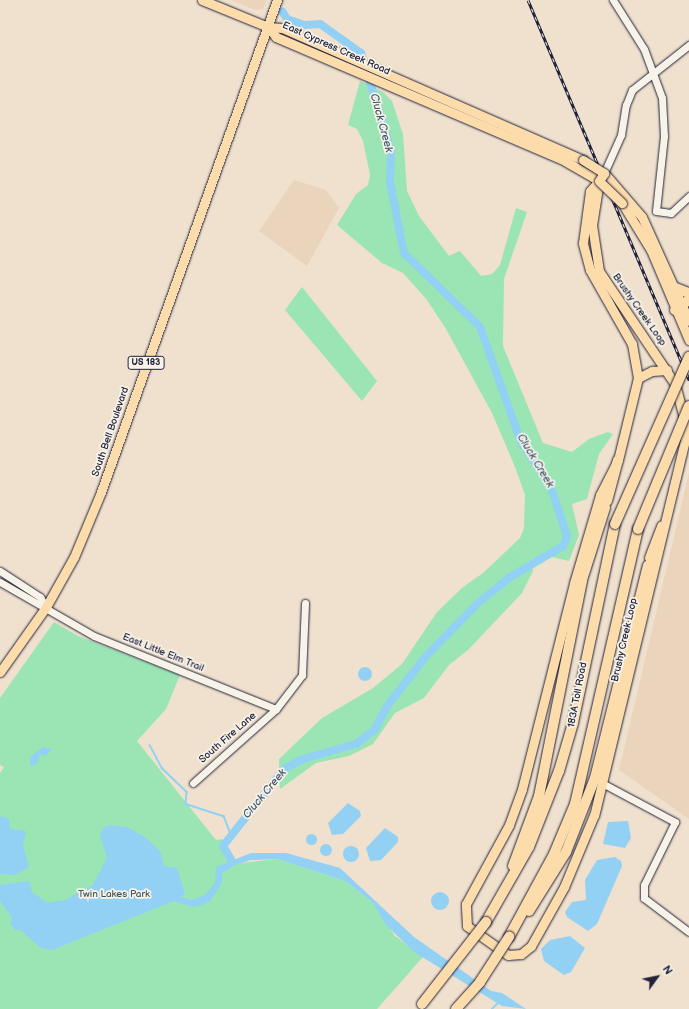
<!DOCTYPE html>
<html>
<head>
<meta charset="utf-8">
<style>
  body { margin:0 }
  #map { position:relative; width:689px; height:1009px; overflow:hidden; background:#f0e1ce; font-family:"Balsamiq Sans",sans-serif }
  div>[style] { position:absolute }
  .built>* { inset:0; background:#ebd4bc }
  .green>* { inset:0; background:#9be5b4 }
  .water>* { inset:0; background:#92d1f3 }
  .round { border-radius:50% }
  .stream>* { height:1.5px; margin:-0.75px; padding:0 0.75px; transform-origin:0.75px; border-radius:0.75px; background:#92d1f3 }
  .river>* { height:8px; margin:-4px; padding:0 4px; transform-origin:4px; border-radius:4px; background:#92d1f3 }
  .roads { filter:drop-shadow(0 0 1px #22223b) drop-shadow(0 0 1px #22223b) }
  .minor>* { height:7px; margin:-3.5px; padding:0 3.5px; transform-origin:3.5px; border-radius:3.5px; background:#f7f3e8 }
  .major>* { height:9px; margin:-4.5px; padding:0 4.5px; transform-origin:4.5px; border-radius:4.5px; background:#fddcac }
  .highway>* { height:10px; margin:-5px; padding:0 5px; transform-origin:5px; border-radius:5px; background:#fddcac }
  .rail>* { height:3px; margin-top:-1.5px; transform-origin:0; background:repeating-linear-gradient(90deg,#f7f3e8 0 4.5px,#22223b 0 9px); box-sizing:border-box; border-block:1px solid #22223b }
  .bridges { filter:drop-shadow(0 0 1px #22223b) drop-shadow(0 0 1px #22223b) }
  .major-bridge>* { height:9px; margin:-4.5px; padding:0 4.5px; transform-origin:4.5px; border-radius:4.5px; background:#fddcac }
  .highway-bridge>* { height:10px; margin:-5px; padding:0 5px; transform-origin:5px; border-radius:5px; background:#fddcac }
  span { translate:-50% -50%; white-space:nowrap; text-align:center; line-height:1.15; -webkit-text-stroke:3.5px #f7f3e8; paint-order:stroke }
  .shield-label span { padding:1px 3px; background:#f7f3e8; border:1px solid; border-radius:3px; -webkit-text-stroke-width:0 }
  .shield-label { font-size:9px; color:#22223b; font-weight:700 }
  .street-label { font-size:10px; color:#22223b }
  .park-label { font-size:10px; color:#405359 }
  .water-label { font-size:11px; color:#445772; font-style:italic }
  .north { position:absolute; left:637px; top:957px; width:40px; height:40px; -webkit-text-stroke:3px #f7f3e8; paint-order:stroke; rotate:57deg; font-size:11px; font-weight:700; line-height:16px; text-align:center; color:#22223b }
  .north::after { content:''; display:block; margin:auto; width:14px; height:18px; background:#22223b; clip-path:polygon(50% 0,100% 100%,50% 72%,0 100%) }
</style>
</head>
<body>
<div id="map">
  <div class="built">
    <i style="clip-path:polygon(231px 0,267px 0,263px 9px,255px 10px)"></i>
    <i style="clip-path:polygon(294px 180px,326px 190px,339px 208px,307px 266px,259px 231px)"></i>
    <i style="clip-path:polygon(689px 473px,689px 819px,619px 770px)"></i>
  </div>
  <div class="green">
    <i style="clip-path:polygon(360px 81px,383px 92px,392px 101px,403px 134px,407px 191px,419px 216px,449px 256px,460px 251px,481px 276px,492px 274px,500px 265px,516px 208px,527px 212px,504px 279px,503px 346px,543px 443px,572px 452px,589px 439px,608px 432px,613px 434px,599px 454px,587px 499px,572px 504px,579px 535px,569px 561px,543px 555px,532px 559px,533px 571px,522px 593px,468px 650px,449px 665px,424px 698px,395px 713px,373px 744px,349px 756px,316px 763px,280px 789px,279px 759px,322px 718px,373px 688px,402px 664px,437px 612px,463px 587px,483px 573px,520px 538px,524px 528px,525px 495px,515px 467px,492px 413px,446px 329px,427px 300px,403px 273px,382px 263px,337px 225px,356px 194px,368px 185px,370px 175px,363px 141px,357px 129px,348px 125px)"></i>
    <i style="clip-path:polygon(302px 287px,377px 381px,362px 401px,285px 310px)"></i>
    <i style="clip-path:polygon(54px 622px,78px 636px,180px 675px,166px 709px,137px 741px,216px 840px,222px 839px,234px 860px,241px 863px,277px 859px,345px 881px,373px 903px,395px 936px,423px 957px,377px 1009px,0 1009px,0 773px,4px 767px,0 765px,0 698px)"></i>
  </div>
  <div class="water">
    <i class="round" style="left:358px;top:667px;width:14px;height:14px"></i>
    <i style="clip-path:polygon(43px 747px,52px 749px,46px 756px,40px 754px,37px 764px,30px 766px,30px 757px)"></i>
    <i style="clip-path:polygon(348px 803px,360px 811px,361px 816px,343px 834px,332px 835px,328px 823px)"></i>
    <i style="clip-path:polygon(0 816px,9px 819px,10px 829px,26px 831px,23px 846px,29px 867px,15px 875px,0 874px)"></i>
    <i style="clip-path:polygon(628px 821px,631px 838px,625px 848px,603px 844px,608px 822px)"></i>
    <i style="clip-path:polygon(109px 825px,127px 827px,145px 837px,160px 851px,164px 866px,177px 868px,185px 893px,181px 897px,192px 900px,205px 895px,215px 883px,216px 867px,251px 853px,286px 853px,340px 868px,414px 937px,491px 991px,502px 993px,526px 1009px,502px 1006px,414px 952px,386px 925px,373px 903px,345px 881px,277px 859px,251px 860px,235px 865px,222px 873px,222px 883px,210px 901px,202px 905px,192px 907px,174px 901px,52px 950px,41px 948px,20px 930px,15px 930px,10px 923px,12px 918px,0 901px,0 885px,29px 881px,32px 892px,47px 903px,65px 900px,93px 885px,107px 858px,100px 836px,103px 828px)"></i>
    <i style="clip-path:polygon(385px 828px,398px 837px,398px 842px,381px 860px,370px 861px,366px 848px)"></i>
    <i class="round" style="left:305.5px;top:833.5px;width:11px;height:11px"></i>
    <i class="round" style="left:320px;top:844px;width:12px;height:12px"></i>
    <i class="round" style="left:343px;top:846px;width:16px;height:16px"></i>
    <i style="clip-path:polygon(615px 857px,621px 861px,622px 866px,597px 924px,588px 931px,567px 917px,565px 912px,572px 902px,586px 900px,585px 880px,597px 860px)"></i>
    <i class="round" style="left:431px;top:892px;width:18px;height:18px"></i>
    <i style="clip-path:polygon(570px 936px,585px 948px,571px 972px,564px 975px,544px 961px,541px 949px,550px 940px)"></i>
  </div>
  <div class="stream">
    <i style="left:150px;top:745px;width:26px;rotate:62deg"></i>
    <i style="left:162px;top:768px;width:35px;rotate:44deg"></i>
    <i style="left:187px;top:792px;width:12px;rotate:95deg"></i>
    <i style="left:186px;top:804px;width:40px;rotate:18deg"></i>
    <i style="left:224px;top:816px;width:19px;rotate:69deg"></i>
    <i style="left:492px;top:1009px;width:10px;rotate:-45deg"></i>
  </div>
  <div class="river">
    <i style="left:232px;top:861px;width:17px;rotate:-121deg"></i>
    <i style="left:223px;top:846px;width:98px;rotate:-51.6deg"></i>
    <i style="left:284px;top:769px;width:21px;rotate:-28deg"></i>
    <i style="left:303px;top:759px;width:55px;rotate:-15.8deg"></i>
    <i style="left:356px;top:744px;width:24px;rotate:-38deg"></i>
    <i style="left:375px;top:729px;width:27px;rotate:-62deg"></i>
    <i style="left:388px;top:705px;width:62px;rotate:-52.2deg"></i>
    <i style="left:426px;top:656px;width:74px;rotate:-45.5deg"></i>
    <i style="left:478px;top:603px;width:41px;rotate:-39.1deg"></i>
    <i style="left:510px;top:577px;width:61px;rotate:-30.3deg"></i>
    <i style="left:563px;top:546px;width:11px;rotate:-68deg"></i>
    <i style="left:567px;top:536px;width:52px;rotate:-108.1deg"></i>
    <i style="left:551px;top:487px;width:54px;rotate:-123.7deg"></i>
    <i style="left:521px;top:442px;width:122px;rotate:-109.6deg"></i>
    <i style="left:480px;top:327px;width:106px;rotate:-135.8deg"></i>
    <i style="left:404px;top:253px;width:72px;rotate:-101.2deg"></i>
    <i style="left:390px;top:182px;width:31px;rotate:-88deg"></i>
    <i style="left:391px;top:151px;width:102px;rotate:-107deg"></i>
    <i style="left:361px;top:53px;width:50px;rotate:-144.7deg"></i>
    <i style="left:320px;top:24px;width:16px;rotate:176deg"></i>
    <i style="left:304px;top:25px;width:18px;rotate:-161deg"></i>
    <i style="left:287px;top:19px;width:9px;rotate:-122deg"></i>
  </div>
  <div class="roads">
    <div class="minor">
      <i style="left:613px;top:0;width:58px;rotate:57.7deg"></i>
      <i style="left:644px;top:49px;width:52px;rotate:69.8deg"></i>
      <i style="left:662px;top:98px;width:38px;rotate:87deg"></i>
      <i style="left:664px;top:136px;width:75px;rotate:96.1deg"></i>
      <i style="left:656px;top:211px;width:15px;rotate:8deg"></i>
      <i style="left:671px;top:213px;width:25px;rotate:-43deg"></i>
      <i style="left:604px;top:173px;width:42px;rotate:-65.9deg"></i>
      <i style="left:621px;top:135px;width:30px;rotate:-81deg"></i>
      <i style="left:626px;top:105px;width:16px;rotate:-68deg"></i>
      <i style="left:632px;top:90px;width:73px;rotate:-38.3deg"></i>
      <i style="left:0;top:571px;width:48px;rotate:33deg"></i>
      <i style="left:40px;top:597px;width:12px;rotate:59deg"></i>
      <i style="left:0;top:582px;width:108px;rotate:29.9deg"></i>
      <i style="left:94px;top:636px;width:196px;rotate:21.9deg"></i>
      <i style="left:193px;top:783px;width:111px;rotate:-41.7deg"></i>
      <i style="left:276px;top:709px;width:43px;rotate:-52.6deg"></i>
      <i style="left:302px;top:675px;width:72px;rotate:-87.6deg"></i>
      <i style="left:602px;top:783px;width:83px;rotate:28.1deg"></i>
      <i style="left:675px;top:822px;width:70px;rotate:116.2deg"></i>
      <i style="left:644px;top:885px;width:13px;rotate:90deg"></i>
      <i style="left:644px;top:898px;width:56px;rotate:37.1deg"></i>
    </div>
    <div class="major">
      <i style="left:202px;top:0;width:71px;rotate:22.2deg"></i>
      <i style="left:268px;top:27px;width:14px;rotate:4deg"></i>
      <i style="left:282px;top:28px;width:329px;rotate:23.7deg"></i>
      <i style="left:268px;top:27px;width:13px;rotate:51deg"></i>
      <i style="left:276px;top:37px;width:314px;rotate:23.2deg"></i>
      <i style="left:565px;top:161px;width:39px;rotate:30deg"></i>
      <i style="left:604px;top:173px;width:58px;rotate:49.2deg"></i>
      <i style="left:642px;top:217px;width:114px;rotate:65.7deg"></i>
      <i style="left:599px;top:181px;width:45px;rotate:99deg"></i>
      <i style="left:592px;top:225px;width:47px;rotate:81.3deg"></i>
      <i style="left:599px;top:271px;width:136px;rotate:56.1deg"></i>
      <i style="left:675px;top:384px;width:43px;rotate:75.3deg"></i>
      <i style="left:686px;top:426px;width:14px;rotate:94deg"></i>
      <i style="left:685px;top:440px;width:386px;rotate:103.6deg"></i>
      <i style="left:594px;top:815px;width:78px;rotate:112.6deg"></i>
      <i style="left:564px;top:887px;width:68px;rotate:119.2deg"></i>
      <i style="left:531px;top:946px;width:13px;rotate:141deg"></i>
      <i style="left:521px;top:954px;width:13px;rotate:176deg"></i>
      <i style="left:508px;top:955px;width:50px;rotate:-144.7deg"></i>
      <i style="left:467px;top:926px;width:22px;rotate:-93deg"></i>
      <i style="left:466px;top:904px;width:90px;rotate:-61.4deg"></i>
      <i style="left:509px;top:825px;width:38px;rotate:-70deg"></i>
      <i style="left:522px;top:789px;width:212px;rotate:-75.8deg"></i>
      <i style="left:574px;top:583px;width:92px;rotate:-73.5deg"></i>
      <i style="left:600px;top:495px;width:39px;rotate:-63deg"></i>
      <i style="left:618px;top:460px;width:84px;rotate:-76.3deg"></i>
      <i style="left:638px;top:378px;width:35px;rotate:-100deg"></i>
      <i style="left:632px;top:344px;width:85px;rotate:-119.6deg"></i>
      <i style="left:590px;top:270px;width:28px;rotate:-105deg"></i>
      <i style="left:583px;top:243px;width:52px;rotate:-82.3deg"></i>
      <i style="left:590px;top:191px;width:13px;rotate:-48deg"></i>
      <i style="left:622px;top:203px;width:55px;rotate:58.3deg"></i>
      <i style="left:651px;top:250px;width:98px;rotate:67.1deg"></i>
      <i style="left:638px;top:378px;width:16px;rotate:-27deg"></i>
      <i style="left:652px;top:371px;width:15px;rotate:-4deg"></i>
      <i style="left:0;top:672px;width:80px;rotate:-54.7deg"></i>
      <i style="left:46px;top:607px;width:57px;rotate:-60.8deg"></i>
      <i style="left:74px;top:557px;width:70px;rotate:-67.4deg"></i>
      <i style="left:101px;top:492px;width:523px;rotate:-70.32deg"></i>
    </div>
    <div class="highway">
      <i style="left:673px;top:287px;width:17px;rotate:21deg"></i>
      <i style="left:675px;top:310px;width:17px;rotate:-36deg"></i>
      <i style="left:607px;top:501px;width:42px;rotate:-75deg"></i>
      <i style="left:650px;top:558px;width:34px;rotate:-69deg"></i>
      <i style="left:513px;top:866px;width:75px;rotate:-69.6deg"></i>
      <i style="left:539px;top:796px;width:220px;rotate:-78.7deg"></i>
      <i style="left:582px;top:580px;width:76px;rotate:-72.3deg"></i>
      <i style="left:529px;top:911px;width:70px;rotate:-57.9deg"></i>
      <i style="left:566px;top:852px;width:79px;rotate:-68.6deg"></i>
      <i style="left:595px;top:778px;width:219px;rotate:-76deg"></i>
      <i style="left:486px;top:922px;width:86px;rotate:-60.2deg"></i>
      <i style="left:529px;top:847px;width:82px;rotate:-68.5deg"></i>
      <i style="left:559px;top:771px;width:50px;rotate:-73.7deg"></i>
      <i style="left:573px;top:723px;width:203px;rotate:-78.1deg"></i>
      <i style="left:509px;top:937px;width:94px;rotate:-61.5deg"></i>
      <i style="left:554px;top:854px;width:54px;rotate:-67.2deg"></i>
      <i style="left:575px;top:804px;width:282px;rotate:-77.1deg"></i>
    </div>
  </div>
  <div class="rail">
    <i style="left:528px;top:0;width:413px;rotate:67deg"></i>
  </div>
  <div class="bridges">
    <div class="major-bridge">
      <i style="left:583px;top:160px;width:25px;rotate:32deg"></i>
      <i style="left:604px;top:173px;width:9px;rotate:122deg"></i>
      <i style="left:599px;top:181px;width:32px;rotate:44deg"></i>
    </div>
    <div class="highway-bridge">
      <i style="left:615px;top:524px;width:183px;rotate:-66.1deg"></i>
      <i style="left:638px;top:529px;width:133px;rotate:-67.5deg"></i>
      <i style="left:422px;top:1004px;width:104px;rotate:-52deg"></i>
      <i style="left:456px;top:1009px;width:36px;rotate:-48deg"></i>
      <i style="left:480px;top:982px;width:54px;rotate:-57.2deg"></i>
    </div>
  </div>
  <div class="shield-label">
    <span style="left:146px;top:363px">US 183</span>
  </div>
  <div class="street-label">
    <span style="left:336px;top:49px;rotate:24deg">East Cypress Creek Road</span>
    <span style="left:639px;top:310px;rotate:55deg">Brushy Creek Loop</span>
    <span style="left:111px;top:432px;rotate:-71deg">South Bell Boulevard</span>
    <span style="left:625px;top:640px;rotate:-77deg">Brushy Creek Loop</span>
    <span style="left:163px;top:653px;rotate:22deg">East Little Elm Trail</span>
    <span style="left:578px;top:695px;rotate:-79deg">183A Toll Road</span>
    <span style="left:228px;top:738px;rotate:-41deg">South Fire Lane</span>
  </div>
  <div class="park-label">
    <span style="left:114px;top:895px">Twin Lakes Park</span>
  </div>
  <div class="water-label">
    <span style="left:381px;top:123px;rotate:75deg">Cluck Creek</span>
    <span style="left:535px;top:461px;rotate:59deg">Cluck Creek</span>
    <span style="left:265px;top:794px;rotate:-50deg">Cluck Creek</span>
  </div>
  <div class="north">N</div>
</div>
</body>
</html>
